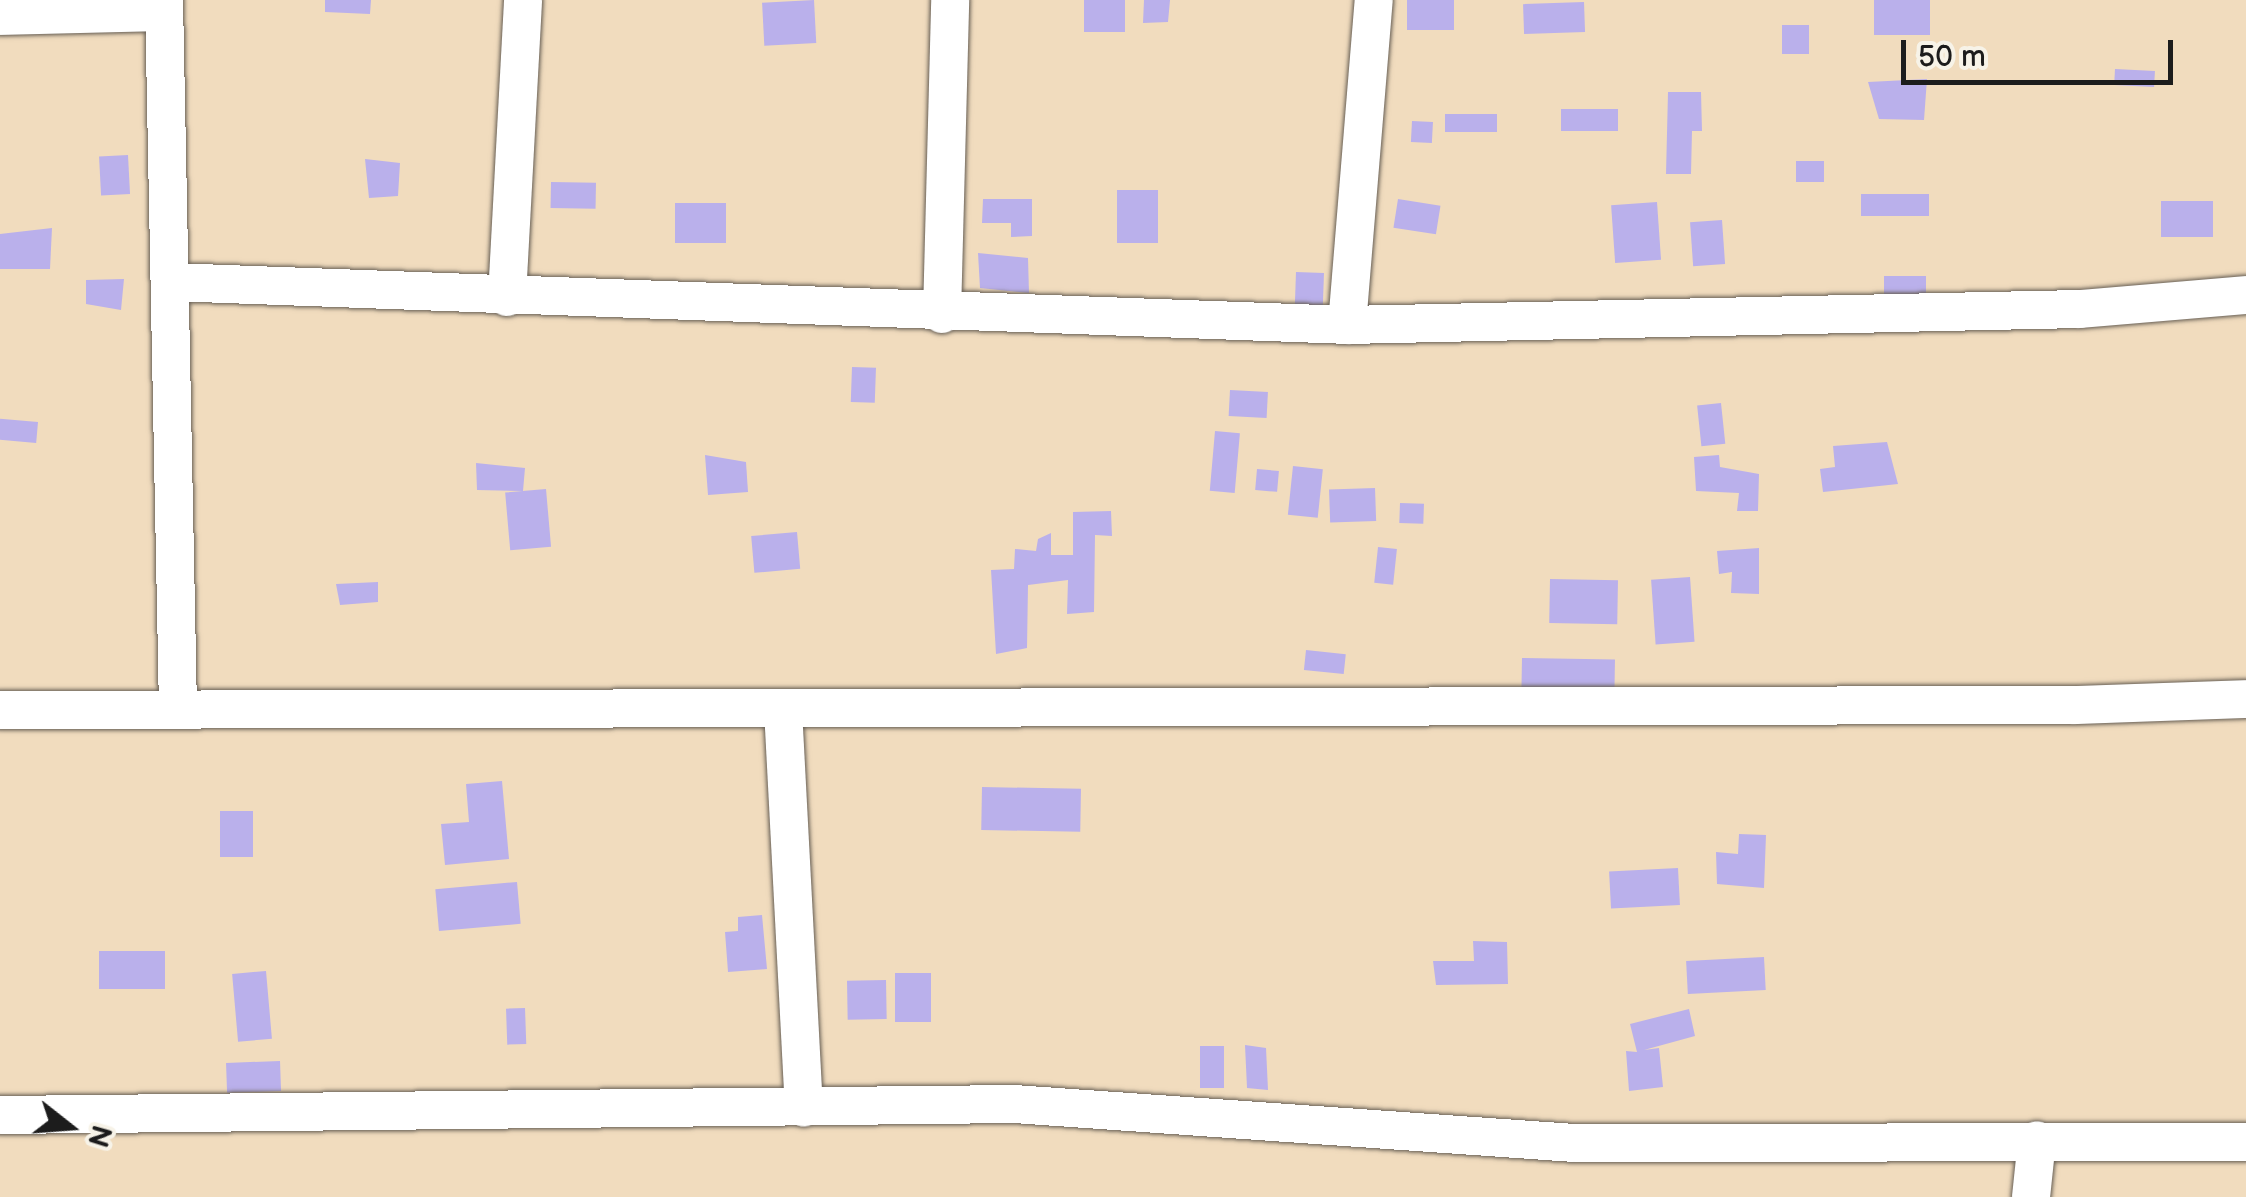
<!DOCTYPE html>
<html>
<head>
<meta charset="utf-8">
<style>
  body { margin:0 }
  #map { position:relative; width:2246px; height:1197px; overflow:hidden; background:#f1dcbe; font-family:"Balsamiq Sans",sans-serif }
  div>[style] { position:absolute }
  .building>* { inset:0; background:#bab0eb; transform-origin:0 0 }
  .roads { filter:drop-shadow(0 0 2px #675f55) drop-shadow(0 0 2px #675f55) }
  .street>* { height:38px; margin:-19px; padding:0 19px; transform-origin:19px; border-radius:19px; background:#fff }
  span { translate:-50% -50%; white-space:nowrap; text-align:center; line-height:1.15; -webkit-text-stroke:8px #f7f3e8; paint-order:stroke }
  .north { position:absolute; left:20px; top:1077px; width:100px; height:100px; -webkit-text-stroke:8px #f7f3e8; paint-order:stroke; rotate:107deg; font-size:28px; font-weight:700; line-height:40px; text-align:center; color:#1c1c1c }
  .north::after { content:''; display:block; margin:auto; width:35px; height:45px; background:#1c1c1c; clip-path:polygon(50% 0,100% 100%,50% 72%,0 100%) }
  .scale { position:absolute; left:1901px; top:40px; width:272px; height:45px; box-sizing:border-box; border:5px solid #1c1c1c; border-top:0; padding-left:12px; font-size:30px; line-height:35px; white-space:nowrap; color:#1c1c1c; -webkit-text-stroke:8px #f7f3e8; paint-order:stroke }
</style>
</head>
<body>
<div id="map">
  <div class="building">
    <i style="clip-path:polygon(325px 0,371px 0,370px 14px,325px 12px)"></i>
    <i style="left:814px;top:0;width:43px;height:52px;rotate:87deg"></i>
    <i style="left:1084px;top:0;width:41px;height:32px"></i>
    <i style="clip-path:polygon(1144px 0,1170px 0,1168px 22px,1143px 23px)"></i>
    <i style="left:1407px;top:0;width:47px;height:30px"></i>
    <i style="left:1874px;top:0;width:56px;height:35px"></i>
    <i style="left:1584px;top:2px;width:30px;height:61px;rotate:88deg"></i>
    <i style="left:1809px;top:25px;width:29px;height:27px;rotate:90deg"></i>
    <i style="left:2115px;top:69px;width:40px;height:16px;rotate:3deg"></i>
    <i style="clip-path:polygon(1927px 79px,1924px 120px,1879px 119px,1868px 82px)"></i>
    <i style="clip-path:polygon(1668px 92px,1701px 92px,1702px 131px,1692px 131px,1691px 174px,1666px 174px)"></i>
    <i style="left:1618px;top:109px;width:22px;height:57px;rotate:90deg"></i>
    <i style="left:1445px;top:114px;width:52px;height:18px"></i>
    <i style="left:1412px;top:121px;width:21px;height:21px;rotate:3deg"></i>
    <i style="left:128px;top:155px;width:39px;height:29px;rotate:87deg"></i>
    <i style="clip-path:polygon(365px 159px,400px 163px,398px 196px,369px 198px)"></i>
    <i style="left:1824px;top:161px;width:21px;height:28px;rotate:90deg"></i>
    <i style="left:551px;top:182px;width:45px;height:26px;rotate:1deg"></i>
    <i style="left:1117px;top:190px;width:41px;height:53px"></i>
    <i style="left:1929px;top:194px;width:22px;height:68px;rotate:90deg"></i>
    <i style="clip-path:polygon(983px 199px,1032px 199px,1032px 236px,1011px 237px,1011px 223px,982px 223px)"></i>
    <i style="left:1398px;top:199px;width:43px;height:29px;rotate:9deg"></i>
    <i style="left:2213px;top:201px;width:36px;height:52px;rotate:90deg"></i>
    <i style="left:1657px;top:202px;width:58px;height:46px;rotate:86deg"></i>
    <i style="left:726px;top:203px;width:40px;height:51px;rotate:90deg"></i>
    <i style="left:1722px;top:220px;width:44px;height:32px;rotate:86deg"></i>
    <i style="clip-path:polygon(52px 228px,50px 269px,0 269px,0 234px)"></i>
    <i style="clip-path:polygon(978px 253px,1028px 258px,1029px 293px,980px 288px)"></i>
    <i style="left:1296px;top:272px;width:28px;height:34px;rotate:2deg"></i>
    <i style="left:1884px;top:276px;width:42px;height:20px"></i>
    <i style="clip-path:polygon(124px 279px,121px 310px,86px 304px,86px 280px)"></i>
    <i style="left:852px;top:367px;width:24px;height:35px;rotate:2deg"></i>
    <i style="left:1230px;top:390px;width:38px;height:26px;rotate:3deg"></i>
    <i style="left:1721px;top:403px;width:41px;height:24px;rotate:84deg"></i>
    <i style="left:38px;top:422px;width:21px;height:38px;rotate:95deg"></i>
    <i style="left:1215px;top:431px;width:25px;height:60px;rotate:5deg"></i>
    <i style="clip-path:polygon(1887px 442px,1898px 484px,1823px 492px,1820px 469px,1835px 467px,1833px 446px)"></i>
    <i style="clip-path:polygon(705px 455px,746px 462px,748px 492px,708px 495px)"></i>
    <i style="clip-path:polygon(1719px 455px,1720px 467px,1759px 474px,1758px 511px,1737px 511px,1739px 493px,1696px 491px,1694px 457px)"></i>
    <i style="clip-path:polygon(476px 463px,525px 468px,523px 491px,477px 490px)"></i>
    <i style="left:1293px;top:466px;width:30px;height:49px;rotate:6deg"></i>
    <i style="left:1257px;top:469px;width:22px;height:21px;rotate:5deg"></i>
    <i style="left:1375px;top:488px;width:33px;height:46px;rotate:88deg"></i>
    <i style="left:546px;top:489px;width:58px;height:41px;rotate:85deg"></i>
    <i style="left:1400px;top:503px;width:24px;height:20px;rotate:2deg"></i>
    <i style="clip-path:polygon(1111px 511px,1112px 536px,1095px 535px,1094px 612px,1067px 614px,1068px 580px,1028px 585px,1027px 648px,996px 654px,991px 570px,1014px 569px,1015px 549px,1036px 551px,1038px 539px,1051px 533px,1051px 555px,1073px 555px,1073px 512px)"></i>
    <i style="left:797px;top:532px;width:37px;height:46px;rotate:85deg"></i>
    <i style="left:1378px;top:547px;width:19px;height:36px;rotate:6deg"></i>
    <i style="clip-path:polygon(1759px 548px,1759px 594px,1731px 593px,1732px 572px,1719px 574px,1717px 551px)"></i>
    <i style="left:1690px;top:577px;width:65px;height:39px;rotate:86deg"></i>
    <i style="left:1550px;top:579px;width:68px;height:44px;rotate:1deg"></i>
    <i style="clip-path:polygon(378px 582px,378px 602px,340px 605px,336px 584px)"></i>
    <i style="left:1306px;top:650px;width:40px;height:20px;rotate:6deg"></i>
    <i style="left:1522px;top:658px;width:93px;height:37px;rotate:1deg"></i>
    <i style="clip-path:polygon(502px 781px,509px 859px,445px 865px,441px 824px,469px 822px,466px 784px)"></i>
    <i style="left:982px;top:787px;width:99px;height:43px;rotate:1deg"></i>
    <i style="left:220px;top:811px;width:33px;height:46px"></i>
    <i style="clip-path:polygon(1739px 834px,1766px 835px,1764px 888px,1717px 884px,1716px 852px,1738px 854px)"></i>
    <i style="left:1678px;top:868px;width:37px;height:69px;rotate:87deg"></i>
    <i style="left:517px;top:882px;width:42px;height:82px;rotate:85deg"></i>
    <i style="clip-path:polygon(762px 915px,767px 969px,728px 972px,725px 932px,738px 931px,738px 917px)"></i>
    <i style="clip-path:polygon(1473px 941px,1507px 942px,1508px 984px,1436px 985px,1433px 961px,1474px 961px)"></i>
    <i style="left:99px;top:951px;width:66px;height:38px"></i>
    <i style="left:1764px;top:957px;width:33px;height:78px;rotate:87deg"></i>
    <i style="left:266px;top:971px;width:68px;height:34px;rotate:85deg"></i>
    <i style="left:895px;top:973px;width:36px;height:49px"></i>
    <i style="left:886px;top:980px;width:39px;height:39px;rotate:89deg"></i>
    <i style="left:525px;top:1008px;width:36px;height:19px;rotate:88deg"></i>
    <i style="clip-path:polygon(1689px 1009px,1695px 1036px,1644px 1050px,1659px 1048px,1663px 1087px,1629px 1091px,1626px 1051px,1637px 1052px,1630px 1024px)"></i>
    <i style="clip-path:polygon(1245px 1045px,1266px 1048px,1268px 1090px,1247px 1088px)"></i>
    <i style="left:1200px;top:1046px;width:24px;height:42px"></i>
    <i style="left:280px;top:1061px;width:30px;height:54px;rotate:88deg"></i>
  </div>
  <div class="roads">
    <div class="street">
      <i style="left:164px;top:0;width:710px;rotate:88.87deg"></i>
      <i style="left:0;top:16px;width:164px;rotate:-1.4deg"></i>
      <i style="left:171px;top:282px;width:1177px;rotate:2.09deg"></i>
      <i style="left:1347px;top:325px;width:733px;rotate:-1.25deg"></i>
      <i style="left:2080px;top:309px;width:167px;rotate:-4.8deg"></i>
      <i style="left:507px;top:297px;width:297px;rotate:-86.9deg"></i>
      <i style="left:942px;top:314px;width:314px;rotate:-88.5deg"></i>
      <i style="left:1347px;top:325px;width:326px;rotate:-85.3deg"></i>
      <i style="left:783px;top:709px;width:399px;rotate:87deg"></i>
      <i style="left:0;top:710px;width:2075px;rotate:-0.14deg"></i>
      <i style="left:2075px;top:705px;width:171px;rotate:-2deg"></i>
      <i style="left:0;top:1115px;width:1014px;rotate:-0.62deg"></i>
      <i style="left:1014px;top:1104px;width:562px;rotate:3.98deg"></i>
      <i style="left:1575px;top:1143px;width:671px;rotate:-0.09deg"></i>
      <i style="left:2031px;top:1197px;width:57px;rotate:-84deg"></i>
    </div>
  </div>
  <div class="north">N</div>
  <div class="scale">50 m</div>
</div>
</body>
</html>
